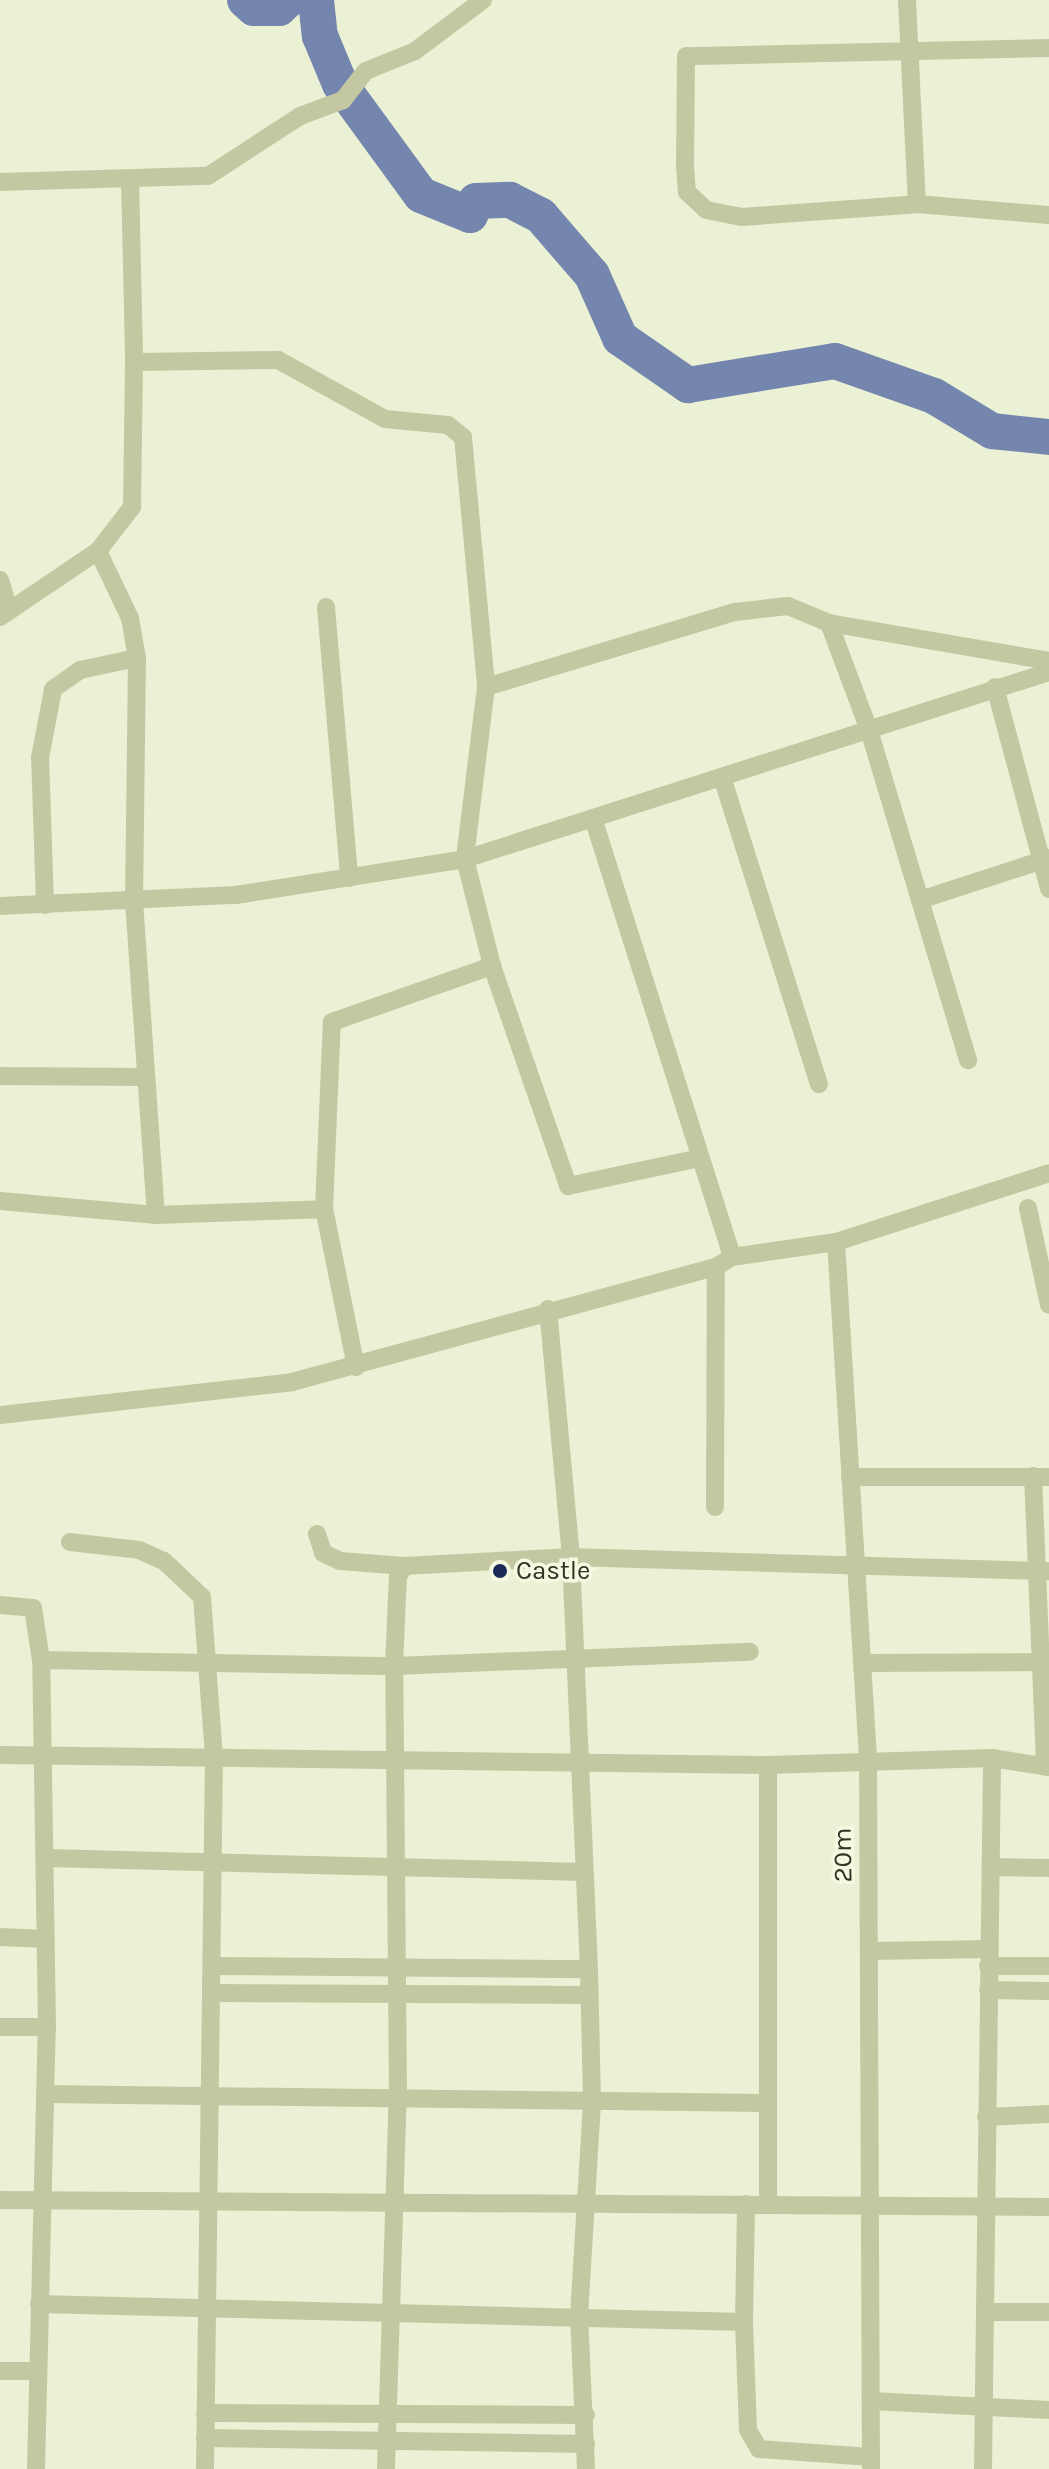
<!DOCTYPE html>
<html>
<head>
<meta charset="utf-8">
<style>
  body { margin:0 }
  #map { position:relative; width:1049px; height:2469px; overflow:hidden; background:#ebf1d5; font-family:Karla,sans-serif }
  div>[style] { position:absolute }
  .river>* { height:36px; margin:-18px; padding:0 18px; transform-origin:18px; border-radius:18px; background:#7485ae }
  .street>* { height:18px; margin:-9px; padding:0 9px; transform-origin:9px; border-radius:9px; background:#c4c8a2 }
  .dots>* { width:22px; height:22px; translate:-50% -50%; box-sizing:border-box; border:4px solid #f4f9e1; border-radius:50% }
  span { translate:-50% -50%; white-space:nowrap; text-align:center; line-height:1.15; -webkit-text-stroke:7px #f4f9e1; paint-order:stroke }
  .poi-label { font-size:26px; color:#333224 }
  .left { translate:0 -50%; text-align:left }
  .street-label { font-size:26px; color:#333224 }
</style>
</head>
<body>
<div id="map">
  <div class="river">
    <i style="left:245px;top:0;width:12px;rotate:42deg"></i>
    <i style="left:254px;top:8px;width:25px"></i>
    <i style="left:279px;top:8px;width:12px;rotate:-42deg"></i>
    <i style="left:316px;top:0;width:36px;rotate:84deg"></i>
    <i style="left:320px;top:36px;width:52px;rotate:67.4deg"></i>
    <i style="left:340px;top:84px;width:137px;rotate:53.9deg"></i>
    <i style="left:421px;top:195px;width:53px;rotate:22.2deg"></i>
    <i style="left:470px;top:215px;width:15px;rotate:-67deg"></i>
    <i style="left:476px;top:201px;width:34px;rotate:-2deg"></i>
    <i style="left:510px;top:200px;width:35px;rotate:27deg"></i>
    <i style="left:541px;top:216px;width:78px;rotate:49.2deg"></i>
    <i style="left:592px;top:275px;width:69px;rotate:66deg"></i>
    <i style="left:620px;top:338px;width:83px;rotate:34.7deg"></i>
    <i style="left:688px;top:385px;width:149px;rotate:-9.3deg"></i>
    <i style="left:835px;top:361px;width:105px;rotate:19.5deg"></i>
    <i style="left:934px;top:396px;width:68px;rotate:31.1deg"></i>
    <i style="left:992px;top:431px;width:57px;rotate:6deg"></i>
  </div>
  <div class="street">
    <i style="left:907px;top:0;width:204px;rotate:87.2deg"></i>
    <i style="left:1049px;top:48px;width:363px;rotate:178.7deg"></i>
    <i style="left:686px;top:56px;width:109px;rotate:90.5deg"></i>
    <i style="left:685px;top:165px;width:27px;rotate:86deg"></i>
    <i style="left:687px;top:192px;width:26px;rotate:43deg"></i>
    <i style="left:706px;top:210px;width:37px;rotate:11deg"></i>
    <i style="left:742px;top:217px;width:175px;rotate:-4.2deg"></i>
    <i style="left:917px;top:204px;width:132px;rotate:4.8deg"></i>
    <i style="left:130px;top:179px;width:183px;rotate:88.7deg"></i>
    <i style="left:134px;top:362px;width:144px;rotate:-0.8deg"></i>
    <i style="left:278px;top:360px;width:122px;rotate:28.9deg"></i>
    <i style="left:385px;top:419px;width:63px;rotate:5.4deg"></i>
    <i style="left:448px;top:425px;width:19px;rotate:39deg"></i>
    <i style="left:463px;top:437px;width:251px;rotate:84.7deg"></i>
    <i style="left:486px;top:687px;width:173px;rotate:97deg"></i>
    <i style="left:465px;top:859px;width:110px;rotate:75.8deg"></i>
    <i style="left:492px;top:966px;width:233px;rotate:70.9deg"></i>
    <i style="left:568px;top:1186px;width:135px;rotate:-12deg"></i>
    <i style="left:0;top:182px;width:208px;rotate:-1.7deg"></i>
    <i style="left:208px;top:176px;width:110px;rotate:-33.1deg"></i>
    <i style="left:300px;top:116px;width:46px;rotate:-20.4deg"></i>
    <i style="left:343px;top:100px;width:37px;rotate:-52deg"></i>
    <i style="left:366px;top:71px;width:53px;rotate:-22.2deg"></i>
    <i style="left:415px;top:51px;width:85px;rotate:-36.9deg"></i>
    <i style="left:98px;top:551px;width:74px;rotate:64.5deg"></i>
    <i style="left:130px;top:618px;width:41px;rotate:80.1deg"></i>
    <i style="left:137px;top:658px;width:243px;rotate:90.7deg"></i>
    <i style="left:134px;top:901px;width:315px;rotate:86deg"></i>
    <i style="left:0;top:580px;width:31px;rotate:73deg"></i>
    <i style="left:326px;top:607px;width:272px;rotate:85.1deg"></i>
    <i style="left:0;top:617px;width:118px;rotate:-34deg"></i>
    <i style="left:98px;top:551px;width:56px;rotate:-52.3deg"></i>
    <i style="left:132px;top:507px;width:145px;rotate:-89.2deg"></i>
    <i style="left:829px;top:623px;width:223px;rotate:9.8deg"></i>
    <i style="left:486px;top:687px;width:260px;rotate:-16.8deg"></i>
    <i style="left:735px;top:612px;width:53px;rotate:-6.5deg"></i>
    <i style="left:788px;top:606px;width:44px;rotate:22.5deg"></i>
    <i style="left:829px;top:623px;width:114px;rotate:69.5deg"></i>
    <i style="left:869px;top:730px;width:345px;rotate:73.3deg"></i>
    <i style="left:995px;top:687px;width:209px;rotate:75deg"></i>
    <i style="left:723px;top:780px;width:319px;rotate:72.5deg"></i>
    <i style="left:593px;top:818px;width:460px;rotate:72.4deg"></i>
    <i style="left:920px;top:900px;width:136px;rotate:-18deg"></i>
    <i style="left:45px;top:905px;width:147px;rotate:-91.9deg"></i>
    <i style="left:40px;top:758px;width:70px;rotate:-79.3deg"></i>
    <i style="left:53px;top:689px;width:33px;rotate:-35deg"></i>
    <i style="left:80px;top:670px;width:58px;rotate:-11.9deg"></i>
    <i style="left:0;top:906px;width:236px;rotate:-2.7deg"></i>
    <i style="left:236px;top:895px;width:232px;rotate:-8.9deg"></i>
    <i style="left:465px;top:859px;width:613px;rotate:-17.76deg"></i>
    <i style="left:0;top:1076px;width:146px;rotate:0.4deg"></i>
    <i style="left:0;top:1201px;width:157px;rotate:5.1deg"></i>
    <i style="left:156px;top:1215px;width:168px;rotate:-2deg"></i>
    <i style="left:1028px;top:1208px;width:99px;rotate:77.8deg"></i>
    <i style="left:836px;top:1242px;width:517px;rotate:86.45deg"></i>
    <i style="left:868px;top:1758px;width:711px;rotate:89.76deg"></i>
    <i style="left:548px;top:1309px;width:249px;rotate:84.7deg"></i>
    <i style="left:571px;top:1557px;width:412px;rotate:87.5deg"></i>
    <i style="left:589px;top:1969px;width:134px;rotate:88.7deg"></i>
    <i style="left:592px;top:2103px;width:212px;rotate:93.5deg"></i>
    <i style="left:579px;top:2315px;width:154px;rotate:87.4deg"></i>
    <i style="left:356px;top:1367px;width:161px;rotate:-101.4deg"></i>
    <i style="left:324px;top:1209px;width:187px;rotate:-87.6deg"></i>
    <i style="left:332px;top:1022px;width:170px;rotate:-19.3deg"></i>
    <i style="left:0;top:1415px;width:294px;rotate:-6.4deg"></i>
    <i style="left:292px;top:1382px;width:439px;rotate:-15.2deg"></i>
    <i style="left:716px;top:1267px;width:19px;rotate:-32deg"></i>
    <i style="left:732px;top:1257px;width:105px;rotate:-8.2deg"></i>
    <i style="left:836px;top:1242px;width:224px;rotate:-17.9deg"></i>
    <i style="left:1033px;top:1476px;width:291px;rotate:87.6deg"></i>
    <i style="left:850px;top:1477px;width:199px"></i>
    <i style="left:715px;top:1507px;width:240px;rotate:-89.8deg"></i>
    <i style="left:317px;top:1534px;width:20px;rotate:72deg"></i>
    <i style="left:323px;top:1553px;width:19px;rotate:25deg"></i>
    <i style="left:340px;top:1561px;width:65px;rotate:4.4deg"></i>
    <i style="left:405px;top:1566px;width:166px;rotate:-3.1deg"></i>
    <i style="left:571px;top:1557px;width:478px;rotate:1.7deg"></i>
    <i style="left:70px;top:1542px;width:69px;rotate:6.6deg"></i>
    <i style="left:139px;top:1550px;width:27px;rotate:24deg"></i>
    <i style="left:164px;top:1561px;width:52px;rotate:43.5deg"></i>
    <i style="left:202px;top:1597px;width:158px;rotate:85.7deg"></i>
    <i style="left:214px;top:1755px;width:714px;rotate:90.72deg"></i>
    <i style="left:0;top:1605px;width:33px;rotate:5deg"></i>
    <i style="left:33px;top:1608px;width:53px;rotate:81.3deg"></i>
    <i style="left:863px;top:1663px;width:186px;rotate:-0.3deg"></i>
    <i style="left:0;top:1755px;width:768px;rotate:0.75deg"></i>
    <i style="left:768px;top:1765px;width:224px;rotate:-1.8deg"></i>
    <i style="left:992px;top:1758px;width:58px;rotate:9deg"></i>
    <i style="left:47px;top:1858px;width:537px;rotate:1.49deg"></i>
    <i style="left:991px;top:1867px;width:58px;rotate:1deg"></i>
    <i style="left:0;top:1937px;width:44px;rotate:2.6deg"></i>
    <i style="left:870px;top:1951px;width:119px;rotate:-1deg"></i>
    <i style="left:214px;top:1966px;width:375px;rotate:0.5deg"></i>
    <i style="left:988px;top:1966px;width:61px"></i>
    <i style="left:988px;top:1990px;width:61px;rotate:0.9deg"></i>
    <i style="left:214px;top:1993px;width:374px;rotate:0.3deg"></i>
    <i style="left:0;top:2027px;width:47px"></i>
    <i style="left:46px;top:2094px;width:719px;rotate:0.72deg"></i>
    <i style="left:986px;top:2117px;width:63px;rotate:-2.7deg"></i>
    <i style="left:0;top:2200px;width:1049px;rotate:0.38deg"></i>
    <i style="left:768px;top:2204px;width:439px;rotate:-90deg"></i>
    <i style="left:39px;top:2304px;width:705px;rotate:1.46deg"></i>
    <i style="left:744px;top:2322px;width:108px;rotate:87.9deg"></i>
    <i style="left:748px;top:2430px;width:22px;rotate:60deg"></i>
    <i style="left:759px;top:2449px;width:112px;rotate:4.1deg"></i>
    <i style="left:985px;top:2312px;width:64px"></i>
    <i style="left:744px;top:2322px;width:118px;rotate:-89deg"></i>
    <i style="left:0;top:2371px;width:38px"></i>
    <i style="left:872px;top:2401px;width:177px;rotate:2.9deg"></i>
    <i style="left:205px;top:2413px;width:381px;rotate:0.3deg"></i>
    <i style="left:205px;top:2438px;width:381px;rotate:0.9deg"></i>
    <i style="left:36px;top:2469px;width:442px;rotate:-88.6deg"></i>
    <i style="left:47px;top:2027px;width:367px;rotate:-90.9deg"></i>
    <i style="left:41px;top:1660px;width:353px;rotate:1deg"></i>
    <i style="left:394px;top:1666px;width:356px;rotate:-2.3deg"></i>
    <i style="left:386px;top:2469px;width:373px;rotate:-88.2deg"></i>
    <i style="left:398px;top:2096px;width:430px;rotate:-90.5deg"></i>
    <i style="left:394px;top:1666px;width:90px;rotate:-87.5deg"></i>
    <i style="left:398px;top:1576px;width:12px;rotate:-55deg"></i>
    <i style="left:983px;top:2469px;width:711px;rotate:-89.27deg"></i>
  </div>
  <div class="dots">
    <i style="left:500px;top:1571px;background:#1a2a54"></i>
  </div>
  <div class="poi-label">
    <span class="left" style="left:516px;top:1571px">Castle</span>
  </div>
  <div class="street-label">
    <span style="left:843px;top:1855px;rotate:-91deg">20m</span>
  </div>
</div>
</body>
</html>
